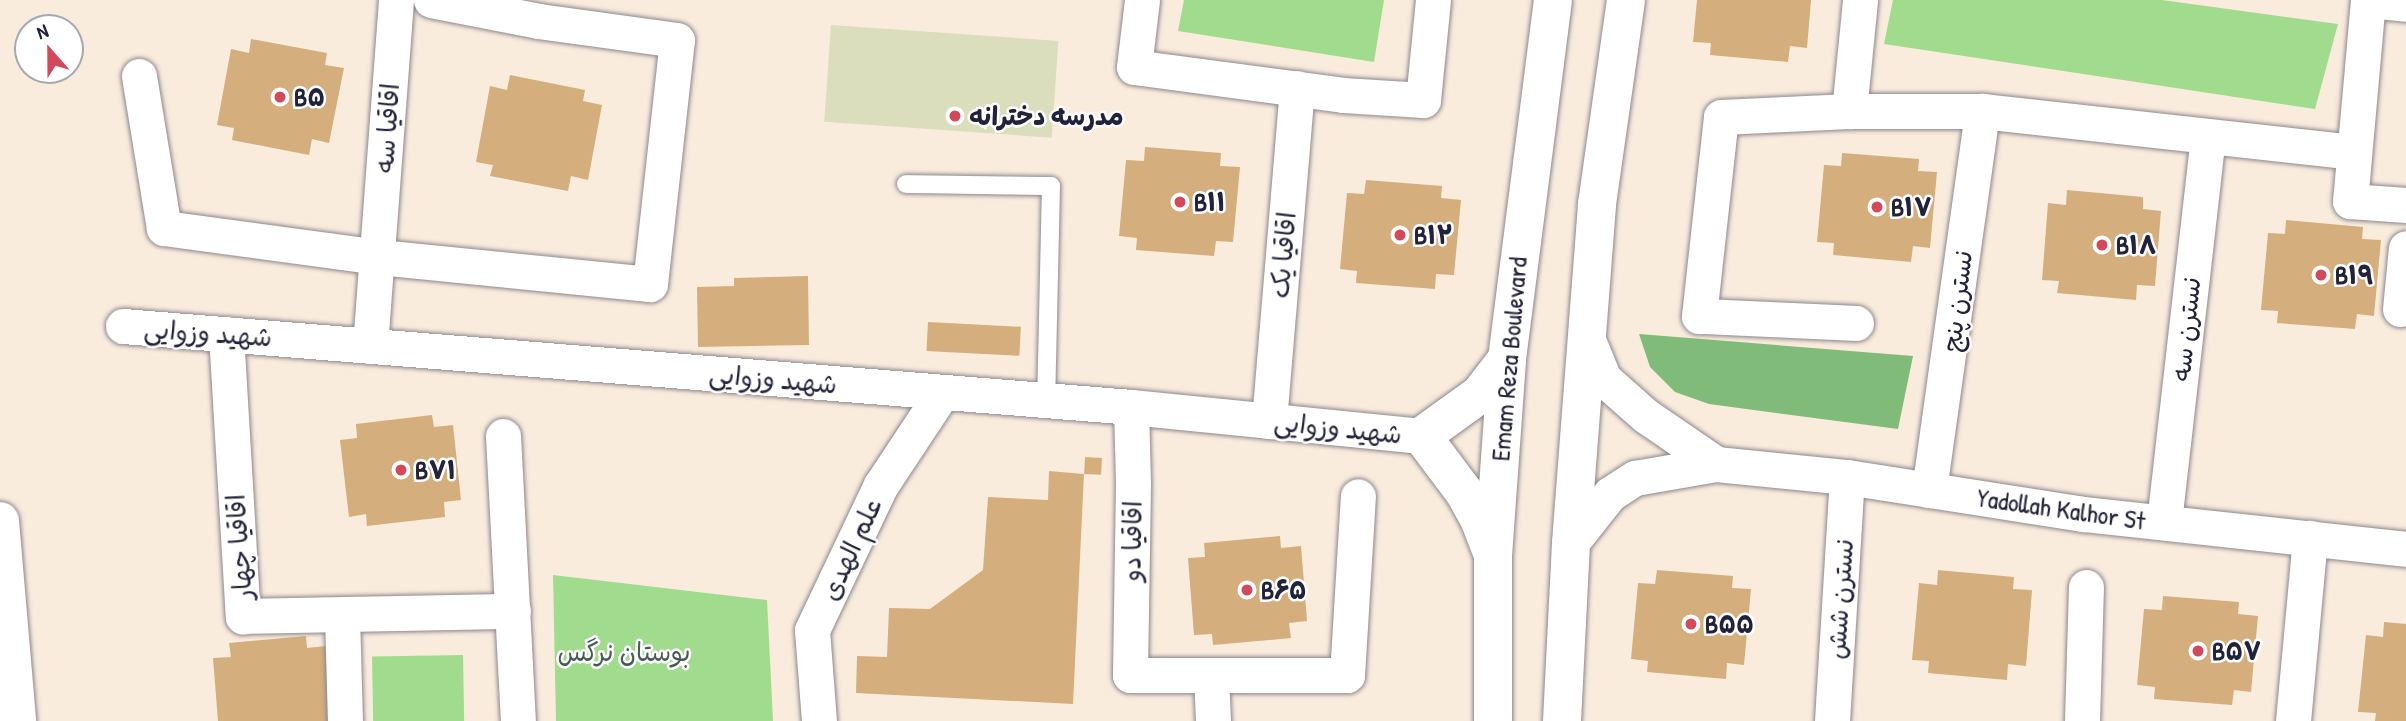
<!DOCTYPE html>
<html>
<head>
<meta charset="utf-8">
<style>
  body { margin:0 }
  #map { position:relative; width:2406px; height:721px; overflow:hidden; background:#f9ecdd; font-family:"Patrick Hand","Playpen Sans Arabic",sans-serif }
  div>[style] { position:absolute }
  .built>* { inset:0; background:#dbdebc; transform-origin:0 0 }
  .green>* { inset:0; background:#a1db8e; transform-origin:0 0 }
  .forest>* { inset:0; background:#80bb79 }
  .building>* { inset:0; background:#d4ae7d; transform-origin:0 0 }
  .roads { filter:drop-shadow(0 0 2px #8e878c) drop-shadow(0 0 2px #8e878c) }
  .service>* { height:18px; margin:-9px; padding:0 9px; transform-origin:9px; border-radius:9px; background:#fff }
  .minor>* { height:35px; margin:-17.5px; padding:0 17.5px; transform-origin:17.5px; border-radius:17.5px; background:#fff }
  .tertiary>* { height:38px; margin:-19px; padding:0 19px; transform-origin:19px; border-radius:19px; background:#fff }
  .dots>* { width:19px; height:19px; translate:-50% -50%; box-sizing:border-box; border:4px solid #fff; border-radius:50% }
  span { translate:-50% -50%; white-space:nowrap; text-align:center; line-height:1.15; -webkit-text-stroke:5px #fff; paint-order:stroke }
  .poi-label { font-size:26px; color:#22223b; font-weight:700 }
  .left { translate:0 -50%; text-align:left }
  .street-label { font-size:26px; color:#22223b }
  .park-label { font-size:26px; color:#485a54 }
  .north { position:absolute; left:14px; top:14px; width:70px; height:70px; box-sizing:border-box; background:#fff; border:2px solid #a7a7b1; border-radius:50%; rotate:339deg; font-size:19px; font-weight:700; line-height:28px; text-align:center; color:#22223b }
  .north::after { content:''; display:block; margin:auto; width:24px; height:32px; background:#d1495b; clip-path:polygon(50% 0,100% 100%,50% 72%,0 100%) }
</style>
</head>
<body>
<div id="map">
  <div class="built">
    <i style="left:831px;top:25px;width:228px;height:97px;rotate:4deg"></i>
  </div>
  <div class="green">
    <i style="clip-path:polygon(1184px 0,1384px 0,1374px 62px,1178px 31px)"></i>
    <i style="clip-path:polygon(1893px 0,2162px 0,2338px 24px,2315px 109px,1884px 44px)"></i>
    <i style="clip-path:polygon(553px 575px,767px 600px,773px 721px,556px 721px)"></i>
    <i style="left:463px;top:655px;width:66px;height:91px;rotate:89deg"></i>
  </div>
  <div class="forest">
    <i style="clip-path:polygon(1639px 334px,1913px 356px,1898px 429px,1709px 404px,1675px 392px,1650px 367px)"></i>
  </div>
  <div class="building">
    <i style="clip-path:polygon(1697px 0,1811px 0,1807px 48px,1790px 46px,1788px 62px,1710px 55px,1711px 43px,1693px 42px)"></i>
    <i style="clip-path:polygon(251px 39px,327px 53px,325px 65px,344px 68px,329px 143px,312px 139px,309px 155px,232px 140px,234px 128px,217px 125px,231px 49px,249px 53px)"></i>
    <i style="clip-path:polygon(510px 75px,585px 90px,583px 101px,602px 105px,588px 180px,571px 176px,568px 191px,490px 176px,493px 165px,476px 162px,490px 86px,507px 90px)"></i>
    <i style="clip-path:polygon(1145px 147px,1221px 153px,1220px 166px,1240px 167px,1233px 242px,1216px 241px,1214px 256px,1136px 250px,1137px 238px,1119px 236px,1126px 160px,1144px 161px)"></i>
    <i style="clip-path:polygon(1842px 153px,1919px 159px,1918px 171px,1937px 172px,1930px 248px,1913px 246px,1911px 262px,1833px 255px,1834px 243px,1817px 242px,1824px 165px,1841px 166px)"></i>
    <i style="clip-path:polygon(1366px 180px,1442px 186px,1441px 198px,1461px 200px,1454px 275px,1436px 274px,1435px 289px,1356px 283px,1357px 271px,1340px 269px,1347px 193px,1364px 194px)"></i>
    <i style="clip-path:polygon(2067px 190px,2143px 197px,2143px 209px,2161px 211px,2155px 286px,2137px 285px,2136px 300px,2057px 293px,2059px 281px,2042px 280px,2048px 203px,2066px 205px)"></i>
    <i style="clip-path:polygon(2286px 220px,2363px 227px,2362px 239px,2381px 240px,2374px 316px,2357px 314px,2355px 329px,2277px 323px,2278px 311px,2261px 310px,2268px 233px,2285px 234px)"></i>
    <i style="clip-path:polygon(808px 276px,809px 345px,698px 347px,697px 287px,734px 286px,734px 278px)"></i>
    <i style="left:928px;top:322px;width:93px;height:29px;rotate:3deg"></i>
    <i style="clip-path:polygon(432px 415px,434px 427px,453px 425px,461px 500px,444px 502px,445px 517px,367px 526px,366px 514px,349px 517px,340px 440px,357px 438px,356px 424px)"></i>
    <i style="left:1085px;top:457px;width:17px;height:17px;rotate:3deg"></i>
    <i style="clip-path:polygon(1049px 471px,1084px 474px,1073px 704px,856px 693px,857px 656px,887px 657px,889px 608px,930px 609px,983px 570px,988px 497px,1048px 500px)"></i>
    <i style="clip-path:polygon(1280px 536px,1281px 548px,1301px 546px,1307px 621px,1289px 623px,1291px 638px,1213px 645px,1212px 634px,1194px 635px,1188px 558px,1205px 557px,1204px 543px)"></i>
    <i style="clip-path:polygon(1657px 570px,1733px 576px,1732px 588px,1751px 589px,1744px 665px,1727px 663px,1726px 679px,1647px 672px,1648px 661px,1631px 659px,1638px 583px,1655px 584px)"></i>
    <i style="clip-path:polygon(1938px 570px,2014px 577px,2013px 589px,2032px 590px,2026px 666px,2008px 664px,2007px 680px,1928px 673px,1929px 661px,1912px 660px,1919px 583px,1937px 585px)"></i>
    <i style="clip-path:polygon(2163px 596px,2239px 602px,2238px 614px,2258px 616px,2251px 692px,2234px 690px,2232px 705px,2154px 699px,2155px 687px,2137px 685px,2144px 609px,2162px 610px)"></i>
    <i style="clip-path:polygon(2384px 622px,2406px 624px,2406px 721px,2375px 721px,2376px 713px,2358px 712px,2366px 635px,2383px 637px)"></i>
    <i style="clip-path:polygon(306px 636px,307px 648px,326px 646px,332px 721px,218px 721px,213px 658px,231px 657px,229px 643px)"></i>
  </div>
  <div class="roads">
    <div class="service">
      <i style="left:906px;top:184px;width:145px;rotate:0.8deg"></i>
      <i style="left:1051px;top:186px;width:215px;rotate:91.3deg"></i>
    </div>
    <div class="minor">
      <i style="left:1142px;top:0;width:67px;rotate:96.8deg"></i>
      <i style="left:1134px;top:67px;width:211px;rotate:7.6deg"></i>
      <i style="left:1343px;top:95px;width:80px;rotate:3.6deg"></i>
      <i style="left:1423px;top:100px;width:100px;rotate:-84.3deg"></i>
      <i style="left:2368px;top:0;width:202px;rotate:95.1deg"></i>
      <i style="left:2350px;top:201px;width:56px;rotate:4.1deg"></i>
      <i style="left:2370px;top:0;width:36px;rotate:6deg"></i>
      <i style="left:139px;top:76px;width:154px;rotate:80.7deg"></i>
      <i style="left:164px;top:228px;width:217px;rotate:7.7deg"></i>
      <i style="left:379px;top:257px;width:272px;rotate:5.7deg"></i>
      <i style="left:650px;top:284px;width:245px;rotate:-83.7deg"></i>
      <i style="left:677px;top:40px;width:139px;rotate:-172.2deg"></i>
      <i style="left:539px;top:21px;width:110px;rotate:-169deg"></i>
      <i style="left:1849px;top:111px;width:112px;rotate:-84.3deg"></i>
      <i style="left:2400px;top:309px;width:61px;rotate:-84.4deg"></i>
      <i style="left:1856px;top:323px;width:157px;rotate:-177.4deg"></i>
      <i style="left:1699px;top:316px;width:200px;rotate:-83.7deg"></i>
      <i style="left:1721px;top:117px;width:128px;rotate:-2.7deg"></i>
      <i style="left:1849px;top:111px;width:133px"></i>
      <i style="left:1982px;top:111px;width:373px;rotate:6.3deg"></i>
      <i style="left:123px;top:326px;width:1011px;rotate:4.59deg"></i>
      <i style="left:1131px;top:407px;width:292px;rotate:5.7deg"></i>
      <i style="left:226px;top:334px;width:283px;rotate:86.6deg"></i>
      <i style="left:243px;top:616px;width:270px;rotate:-1.1deg"></i>
      <i style="left:1586px;top:335px;width:48px;rotate:67.8deg"></i>
      <i style="left:1604px;top:379px;width:56px;rotate:41.4deg"></i>
      <i style="left:1646px;top:416px;width:85px;rotate:34.4deg"></i>
      <i style="left:370px;top:346px;width:347px;rotate:-85.7deg"></i>
      <i style="left:1131px;top:407px;width:76px;rotate:88.5deg"></i>
      <i style="left:1133px;top:483px;width:192px;rotate:90.9deg"></i>
      <i style="left:1130px;top:675px;width:217px"></i>
      <i style="left:1347px;top:675px;width:179px;rotate:-86.5deg"></i>
      <i style="left:1269px;top:421px;width:334px;rotate:-85.2deg"></i>
      <i style="left:503px;top:436px;width:285px;rotate:87deg"></i>
      <i style="left:1929px;top:490px;width:383px;rotate:-82deg"></i>
      <i style="left:2164px;top:522px;width:388px;rotate:-83.5deg"></i>
      <i style="left:1571px;top:543px;width:63px;rotate:-51.5deg"></i>
      <i style="left:1610px;top:494px;width:30px;rotate:-33deg"></i>
      <i style="left:1635px;top:478px;width:82px;rotate:-9.8deg"></i>
      <i style="left:1716px;top:464px;width:132px;rotate:5.7deg"></i>
      <i style="left:1847px;top:477px;width:240px;rotate:8.9deg"></i>
      <i style="left:2084px;top:514px;width:324px;rotate:6.2deg"></i>
      <i style="left:342px;top:615px;width:106px;rotate:88.4deg"></i>
      <i style="left:1211px;top:675px;width:46px;rotate:87.5deg"></i>
      <i style="left:819px;top:721px;width:91px;rotate:-94.4deg"></i>
      <i style="left:812px;top:630px;width:161px;rotate:-64.6deg"></i>
      <i style="left:881px;top:485px;width:110px;rotate:-56.5deg"></i>
      <i style="left:1832px;top:721px;width:244px;rotate:-86.5deg"></i>
      <i style="left:2082px;top:721px;width:134px;rotate:-88.3deg"></i>
      <i style="left:2293px;top:721px;width:184px;rotate:-84.7deg"></i>
    </div>
    <div class="tertiary">
      <i style="left:0;top:521px;width:201px;rotate:85.1deg"></i>
      <i style="left:1491px;top:550px;width:33px;rotate:-111deg"></i>
      <i style="left:1479px;top:519px;width:31px;rotate:-119deg"></i>
      <i style="left:1464px;top:492px;width:70px;rotate:-126.9deg"></i>
      <i style="left:1422px;top:436px;width:72px;rotate:-35.9deg"></i>
      <i style="left:1480px;top:394px;width:44px;rotate:-52.4deg"></i>
      <i style="left:1493px;top:721px;width:165px;rotate:-90deg"></i>
      <i style="left:1493px;top:556px;width:197px;rotate:-85.9deg"></i>
      <i style="left:1507px;top:359px;width:362px;rotate:-82.7deg"></i>
      <i style="left:1562px;top:721px;width:178px;rotate:-87.1deg"></i>
      <i style="left:1571px;top:543px;width:340px;rotate:-85.6deg"></i>
      <i style="left:1597px;top:204px;width:206px;rotate:-81.9deg"></i>
    </div>
  </div>
  <div class="dots">
    <i style="left:280px;top:97px;background:#d1495b"></i>
    <i style="left:955px;top:116px;background:#d1495b"></i>
    <i style="left:1180px;top:202px;background:#d1495b"></i>
    <i style="left:1877px;top:207px;background:#d1495b"></i>
    <i style="left:1400px;top:235px;background:#d1495b"></i>
    <i style="left:2102px;top:245px;background:#d1495b"></i>
    <i style="left:2321px;top:275px;background:#d1495b"></i>
    <i style="left:401px;top:470px;background:#d1495b"></i>
    <i style="left:1247px;top:590px;background:#d1495b"></i>
    <i style="left:1691px;top:624px;background:#d1495b"></i>
    <i style="left:2198px;top:651px;background:#d1495b"></i>
  </div>
  <div class="poi-label">
    <span class="left" style="left:294px;top:97px">B۵</span>
    <span class="left" style="left:969px;top:116px">مدرسه دخترانه</span>
    <span class="left" style="left:1194px;top:202px">B۱۱</span>
    <span class="left" style="left:1891px;top:207px">B۱۷</span>
    <span class="left" style="left:1414px;top:235px">B۱۲</span>
    <span class="left" style="left:2116px;top:245px">B۱۸</span>
    <span class="left" style="left:2335px;top:275px">B۱۹</span>
    <span class="left" style="left:415px;top:470px">B۷۱</span>
    <span class="left" style="left:1261px;top:590px">B۶۵</span>
    <span class="left" style="left:1705px;top:624px">B۵۵</span>
    <span class="left" style="left:2212px;top:651px">B۵۷</span>
  </div>
  <div class="street-label">
    <span style="left:387px;top:128px;rotate:-86deg">اقاقیا سه</span>
    <span style="left:1283px;top:255px;rotate:-85deg">اقاقیا یک</span>
    <span style="left:1957px;top:301px;rotate:-83deg">نسترن پنج</span>
    <span style="left:2186px;top:329px;rotate:-84deg">نسترن سه</span>
    <span style="left:208px;top:333px;rotate:4deg">شهید وزوایی</span>
    <span style="left:1509px;top:359px;rotate:-85deg">Emam Reza Boulevard</span>
    <span style="left:773px;top:379px;rotate:5deg">شهید وزوایی</span>
    <span style="left:1338px;top:428px;rotate:6deg">شهید وزوایی</span>
    <span style="left:2061px;top:509px;rotate:8deg">Yadollah Kalhor St</span>
    <span style="left:1132px;top:541px;rotate:-89deg">اقاقیا دو</span>
    <span style="left:239px;top:547px;rotate:-94deg">اقاقیا چهار</span>
    <span style="left:851px;top:549px;rotate:-65deg">علم الهدی</span>
    <span style="left:1840px;top:599px;rotate:-86deg">نسترن شش</span>
  </div>
  <div class="park-label">
    <span style="left:624px;top:652px">بوستان نرگس</span>
  </div>
  <div class="north">N</div>
</div>
</body>
</html>
